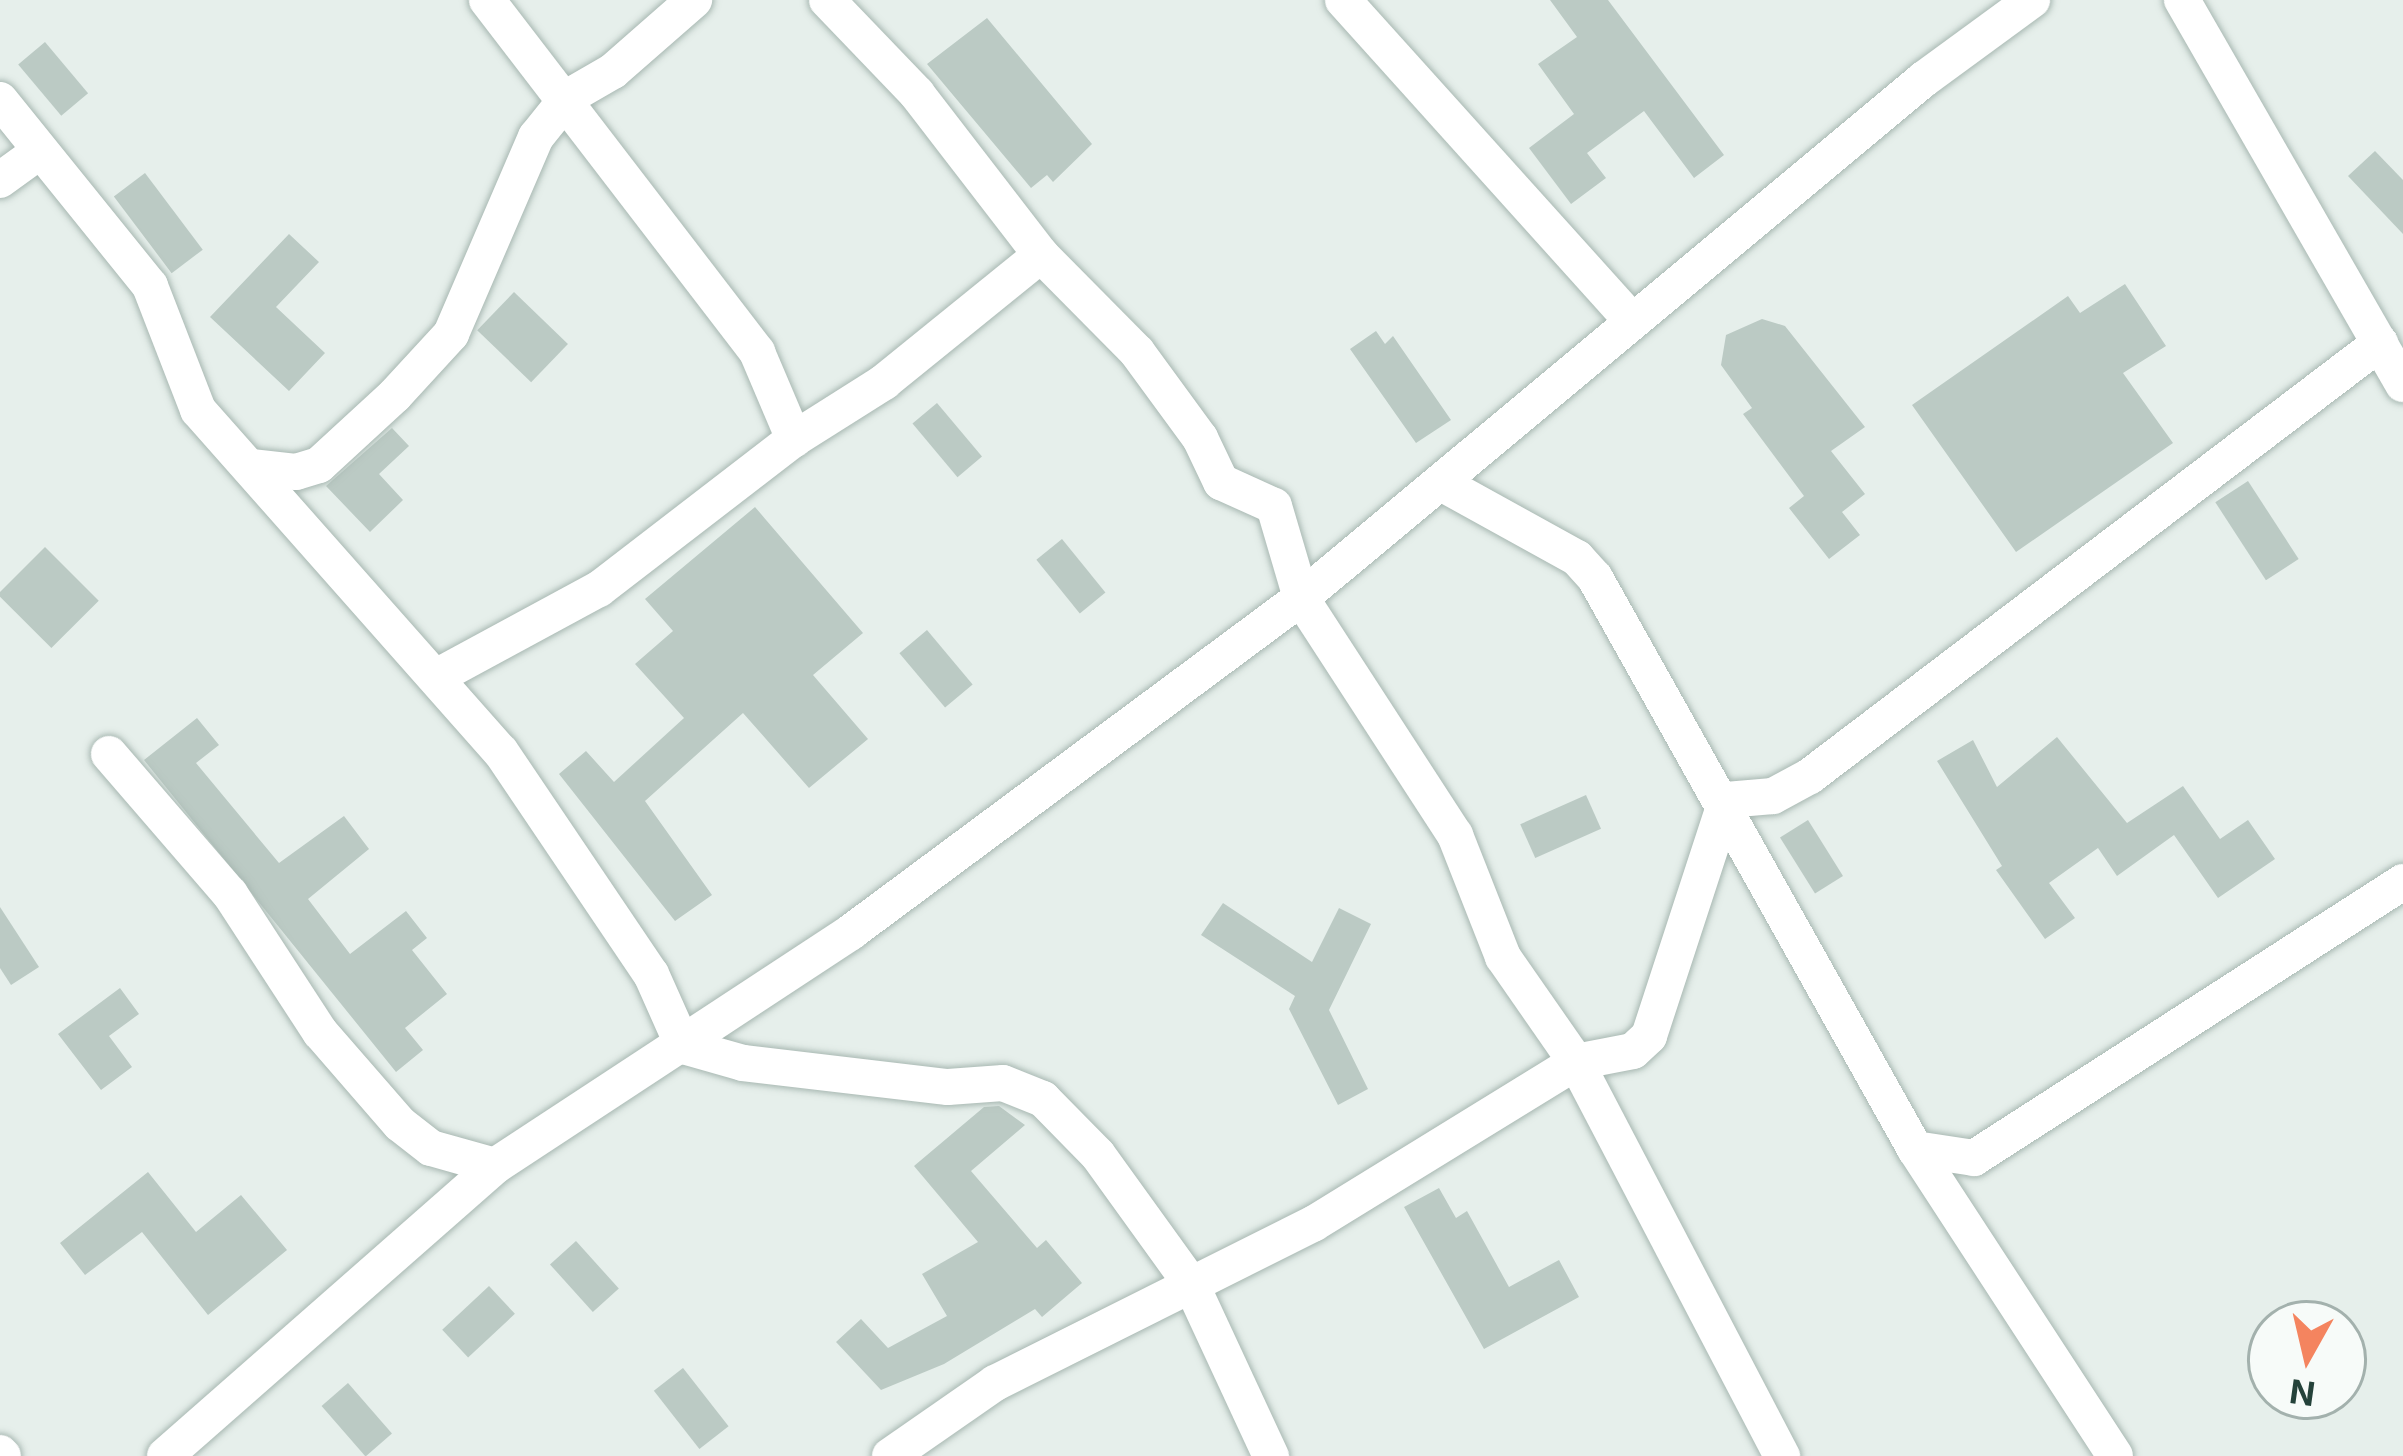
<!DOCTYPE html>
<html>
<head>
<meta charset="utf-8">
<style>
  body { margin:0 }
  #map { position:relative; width:2403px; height:1456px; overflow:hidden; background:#e6efeb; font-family:Inter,sans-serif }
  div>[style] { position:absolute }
  .building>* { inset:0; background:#bbcac4; transform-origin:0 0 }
  .roads { filter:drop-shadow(0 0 3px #a8b8b2) drop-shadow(0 0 3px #a8b8b2) }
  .minor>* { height:36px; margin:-18px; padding:0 18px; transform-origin:18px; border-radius:18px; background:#fff }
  span { translate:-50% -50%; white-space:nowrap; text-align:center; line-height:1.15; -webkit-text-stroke:9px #f7fbf9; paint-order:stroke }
  .north { position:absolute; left:2247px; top:1300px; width:120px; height:120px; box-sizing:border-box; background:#f7fbf9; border:3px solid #a3b1ad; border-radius:50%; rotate:188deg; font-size:33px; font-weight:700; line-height:48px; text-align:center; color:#24423a }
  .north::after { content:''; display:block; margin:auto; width:42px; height:54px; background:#f4845f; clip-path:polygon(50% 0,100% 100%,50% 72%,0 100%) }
</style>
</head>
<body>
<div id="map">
  <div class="building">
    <i style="clip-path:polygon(1550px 0,1608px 0,1724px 155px,1694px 178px,1644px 111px,1587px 153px,1606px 178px,1571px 204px,1529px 148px,1574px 114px,1538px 64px,1577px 37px)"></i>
    <i style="clip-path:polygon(987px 18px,1092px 144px,1053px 182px,1047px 175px,1031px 188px,927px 64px)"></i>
    <i style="left:45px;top:42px;width:67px;height:35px;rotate:50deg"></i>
    <i style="clip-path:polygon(2375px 151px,2403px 180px,2403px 234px,2348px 176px)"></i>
    <i style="left:145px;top:173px;width:96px;height:39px;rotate:53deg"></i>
    <i style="clip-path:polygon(289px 234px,319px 262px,276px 307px,325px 353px,289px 391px,210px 317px)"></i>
    <i style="clip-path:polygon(2125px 284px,2166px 346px,2123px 373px,2173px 443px,2016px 552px,1912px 405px,2068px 296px,2080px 313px)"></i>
    <i style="left:514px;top:292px;width:75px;height:53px;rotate:44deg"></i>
    <i style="clip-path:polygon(1762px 319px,1785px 326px,1865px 427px,1831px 451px,1865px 494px,1842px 512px,1860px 535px,1829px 559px,1789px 508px,1804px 496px,1743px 414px,1752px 408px,1721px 365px,1726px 335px)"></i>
    <i style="clip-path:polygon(1376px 331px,1385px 344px,1393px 336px,1451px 420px,1416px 443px,1350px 349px)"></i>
    <i style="left:937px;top:403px;width:70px;height:32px;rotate:50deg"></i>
    <i style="clip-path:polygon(392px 428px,409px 446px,379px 474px,403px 500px,370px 532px,326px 486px)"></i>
    <i style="left:2248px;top:481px;width:93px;height:39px;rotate:57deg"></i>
    <i style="clip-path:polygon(755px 507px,863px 633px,813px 675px,868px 739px,809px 788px,743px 713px,645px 801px,712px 895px,675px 921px,559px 774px,586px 751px,614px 782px,684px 718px,635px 664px,673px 631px,645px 599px)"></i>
    <i style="left:1062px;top:539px;width:69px;height:33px;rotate:51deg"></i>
    <i style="left:45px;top:547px;width:76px;height:67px;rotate:45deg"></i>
    <i style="left:927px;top:630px;width:71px;height:36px;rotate:50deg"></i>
    <i style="clip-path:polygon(197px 718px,219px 745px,196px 763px,279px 863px,344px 816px,369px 849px,308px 899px,350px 954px,406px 911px,427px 938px,412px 950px,447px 994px,405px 1028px,423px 1050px,396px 1072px,144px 760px)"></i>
    <i style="clip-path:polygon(2057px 737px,2127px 823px,2183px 786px,2220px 839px,2248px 820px,2275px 859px,2218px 898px,2174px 835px,2117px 876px,2098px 848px,2049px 883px,2075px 918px,2045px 939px,1996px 870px,2002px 866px,1937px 761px,1973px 740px,1997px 787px)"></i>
    <i style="left:1586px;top:795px;width:37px;height:72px;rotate:66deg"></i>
    <i style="left:1808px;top:820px;width:66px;height:33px;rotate:58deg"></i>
    <i style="clip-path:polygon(1223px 903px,1312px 962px,1339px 908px,1371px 924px,1329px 1010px,1368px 1089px,1338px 1105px,1289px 1009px,1295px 996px,1201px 935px)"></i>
    <i style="clip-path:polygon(0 907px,39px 967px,11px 985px,0 968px)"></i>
    <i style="clip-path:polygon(120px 988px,139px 1014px,109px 1036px,132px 1067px,101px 1090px,58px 1034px)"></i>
    <i style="clip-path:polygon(999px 1106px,1025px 1125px,971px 1171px,1037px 1248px,1046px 1240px,1082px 1283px,1042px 1317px,1035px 1309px,944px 1364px,881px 1390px,836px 1342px,861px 1319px,888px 1348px,947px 1316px,922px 1274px,978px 1242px,914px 1166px,984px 1107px)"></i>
    <i style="clip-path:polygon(148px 1172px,196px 1232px,241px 1195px,287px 1250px,208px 1315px,142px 1232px,85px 1275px,60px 1243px)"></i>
    <i style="clip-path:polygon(1439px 1188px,1456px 1218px,1467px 1211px,1509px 1287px,1559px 1260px,1579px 1297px,1484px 1349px,1404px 1207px)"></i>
    <i style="left:576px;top:1241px;width:64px;height:35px;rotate:48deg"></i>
    <i style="left:489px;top:1286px;width:38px;height:64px;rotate:47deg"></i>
    <i style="left:683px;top:1368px;width:74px;height:37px;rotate:52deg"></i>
    <i style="left:348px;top:1383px;width:67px;height:35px;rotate:49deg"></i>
  </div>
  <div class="roads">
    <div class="minor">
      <i style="left:487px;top:0;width:444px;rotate:52.5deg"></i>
      <i style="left:757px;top:352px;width:95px;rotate:67deg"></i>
      <i style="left:827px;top:0;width:130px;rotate:46.2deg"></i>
      <i style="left:917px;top:94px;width:203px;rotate:52.4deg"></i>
      <i style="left:1041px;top:255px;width:136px;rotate:45.3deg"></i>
      <i style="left:1137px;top:352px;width:107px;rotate:53.8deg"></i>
      <i style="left:1200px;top:438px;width:49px;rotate:64.5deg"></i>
      <i style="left:1221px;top:482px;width:58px;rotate:24.4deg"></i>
      <i style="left:1274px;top:506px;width:96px;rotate:73.6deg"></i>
      <i style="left:1301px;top:598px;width:283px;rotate:57deg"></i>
      <i style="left:1455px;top:835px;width:131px;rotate:68.5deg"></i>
      <i style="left:1503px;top:957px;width:128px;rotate:55.2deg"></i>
      <i style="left:1576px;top:1062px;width:445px;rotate:62.4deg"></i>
      <i style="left:1343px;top:0;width:432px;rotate:48deg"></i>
      <i style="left:2182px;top:0;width:443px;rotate:60.1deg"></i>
      <i style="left:0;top:100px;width:239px;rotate:51.1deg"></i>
      <i style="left:150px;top:286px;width:133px;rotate:68.8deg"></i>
      <i style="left:198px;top:410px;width:457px;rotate:48.5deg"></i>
      <i style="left:501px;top:752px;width:268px;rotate:56deg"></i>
      <i style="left:651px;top:974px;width:79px;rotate:66deg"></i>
      <i style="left:683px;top:1046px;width:62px;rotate:15.8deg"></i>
      <i style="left:743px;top:1063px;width:206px;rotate:6.7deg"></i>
      <i style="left:948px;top:1087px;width:55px;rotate:-4.2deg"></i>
      <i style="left:1003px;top:1083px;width:43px;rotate:21.8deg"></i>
      <i style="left:1043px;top:1099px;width:78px;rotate:45.5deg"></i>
      <i style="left:1098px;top:1155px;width:159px;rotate:54.2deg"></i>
      <i style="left:1191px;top:1284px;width:190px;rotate:65.1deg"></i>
      <i style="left:0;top:180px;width:49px;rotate:-35.9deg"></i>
      <i style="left:251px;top:467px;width:45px;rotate:6.3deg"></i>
      <i style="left:296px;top:472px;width:24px;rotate:-17deg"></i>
      <i style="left:319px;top:465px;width:103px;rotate:-42.6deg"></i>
      <i style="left:395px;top:395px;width:83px;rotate:-47.4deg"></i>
      <i style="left:451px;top:334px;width:215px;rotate:-66.7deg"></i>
      <i style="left:536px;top:137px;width:51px;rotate:-51.3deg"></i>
      <i style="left:568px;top:97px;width:52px;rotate:-30deg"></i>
      <i style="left:613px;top:71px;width:108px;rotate:-41.2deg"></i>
      <i style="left:1443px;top:484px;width:153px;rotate:28.9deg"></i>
      <i style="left:1577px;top:558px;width:27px;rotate:48deg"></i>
      <i style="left:1595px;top:578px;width:655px;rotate:60.73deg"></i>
      <i style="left:1915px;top:1149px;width:366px;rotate:56.9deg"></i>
      <i style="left:436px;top:677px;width:185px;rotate:-28.4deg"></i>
      <i style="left:599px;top:589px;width:246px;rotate:-37.6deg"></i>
      <i style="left:794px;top:439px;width:107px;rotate:-32.3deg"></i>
      <i style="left:884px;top:382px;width:202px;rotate:-39deg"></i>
      <i style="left:109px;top:754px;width:185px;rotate:49.2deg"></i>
      <i style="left:230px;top:894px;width:165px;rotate:56.9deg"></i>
      <i style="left:320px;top:1032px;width:122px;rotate:49deg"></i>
      <i style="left:400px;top:1124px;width:39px;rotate:38deg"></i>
      <i style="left:431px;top:1148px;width:66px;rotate:15.7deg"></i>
      <i style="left:1915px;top:1149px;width:60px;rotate:8.7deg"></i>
      <i style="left:1974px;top:1158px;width:510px;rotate:-32.76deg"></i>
      <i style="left:0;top:1453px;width:4px;rotate:45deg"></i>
      <i style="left:165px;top:1456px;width:439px;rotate:-41.3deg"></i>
      <i style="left:495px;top:1166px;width:426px;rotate:-33.3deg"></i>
      <i style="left:851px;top:932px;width:560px;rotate:-36.58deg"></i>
      <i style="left:1301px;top:598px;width:811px;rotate:-39.8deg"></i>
      <i style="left:1924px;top:79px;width:134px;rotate:-36.2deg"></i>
      <i style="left:890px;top:1456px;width:128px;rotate:-34.8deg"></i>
      <i style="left:995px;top:1383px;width:356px;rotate:-26.6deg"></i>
      <i style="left:1313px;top:1224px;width:309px;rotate:-31.6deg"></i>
      <i style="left:1576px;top:1062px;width:58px;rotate:-10.9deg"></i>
      <i style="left:1633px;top:1051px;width:22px;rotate:-43deg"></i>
      <i style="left:1649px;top:1036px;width:248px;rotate:-71.9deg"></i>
      <i style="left:1726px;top:800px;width:47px;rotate:-4.9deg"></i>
      <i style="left:1773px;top:796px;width:42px;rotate:-28.4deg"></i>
      <i style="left:1810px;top:776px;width:716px;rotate:-37.22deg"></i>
    </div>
  </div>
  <div class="north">N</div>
</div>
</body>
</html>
